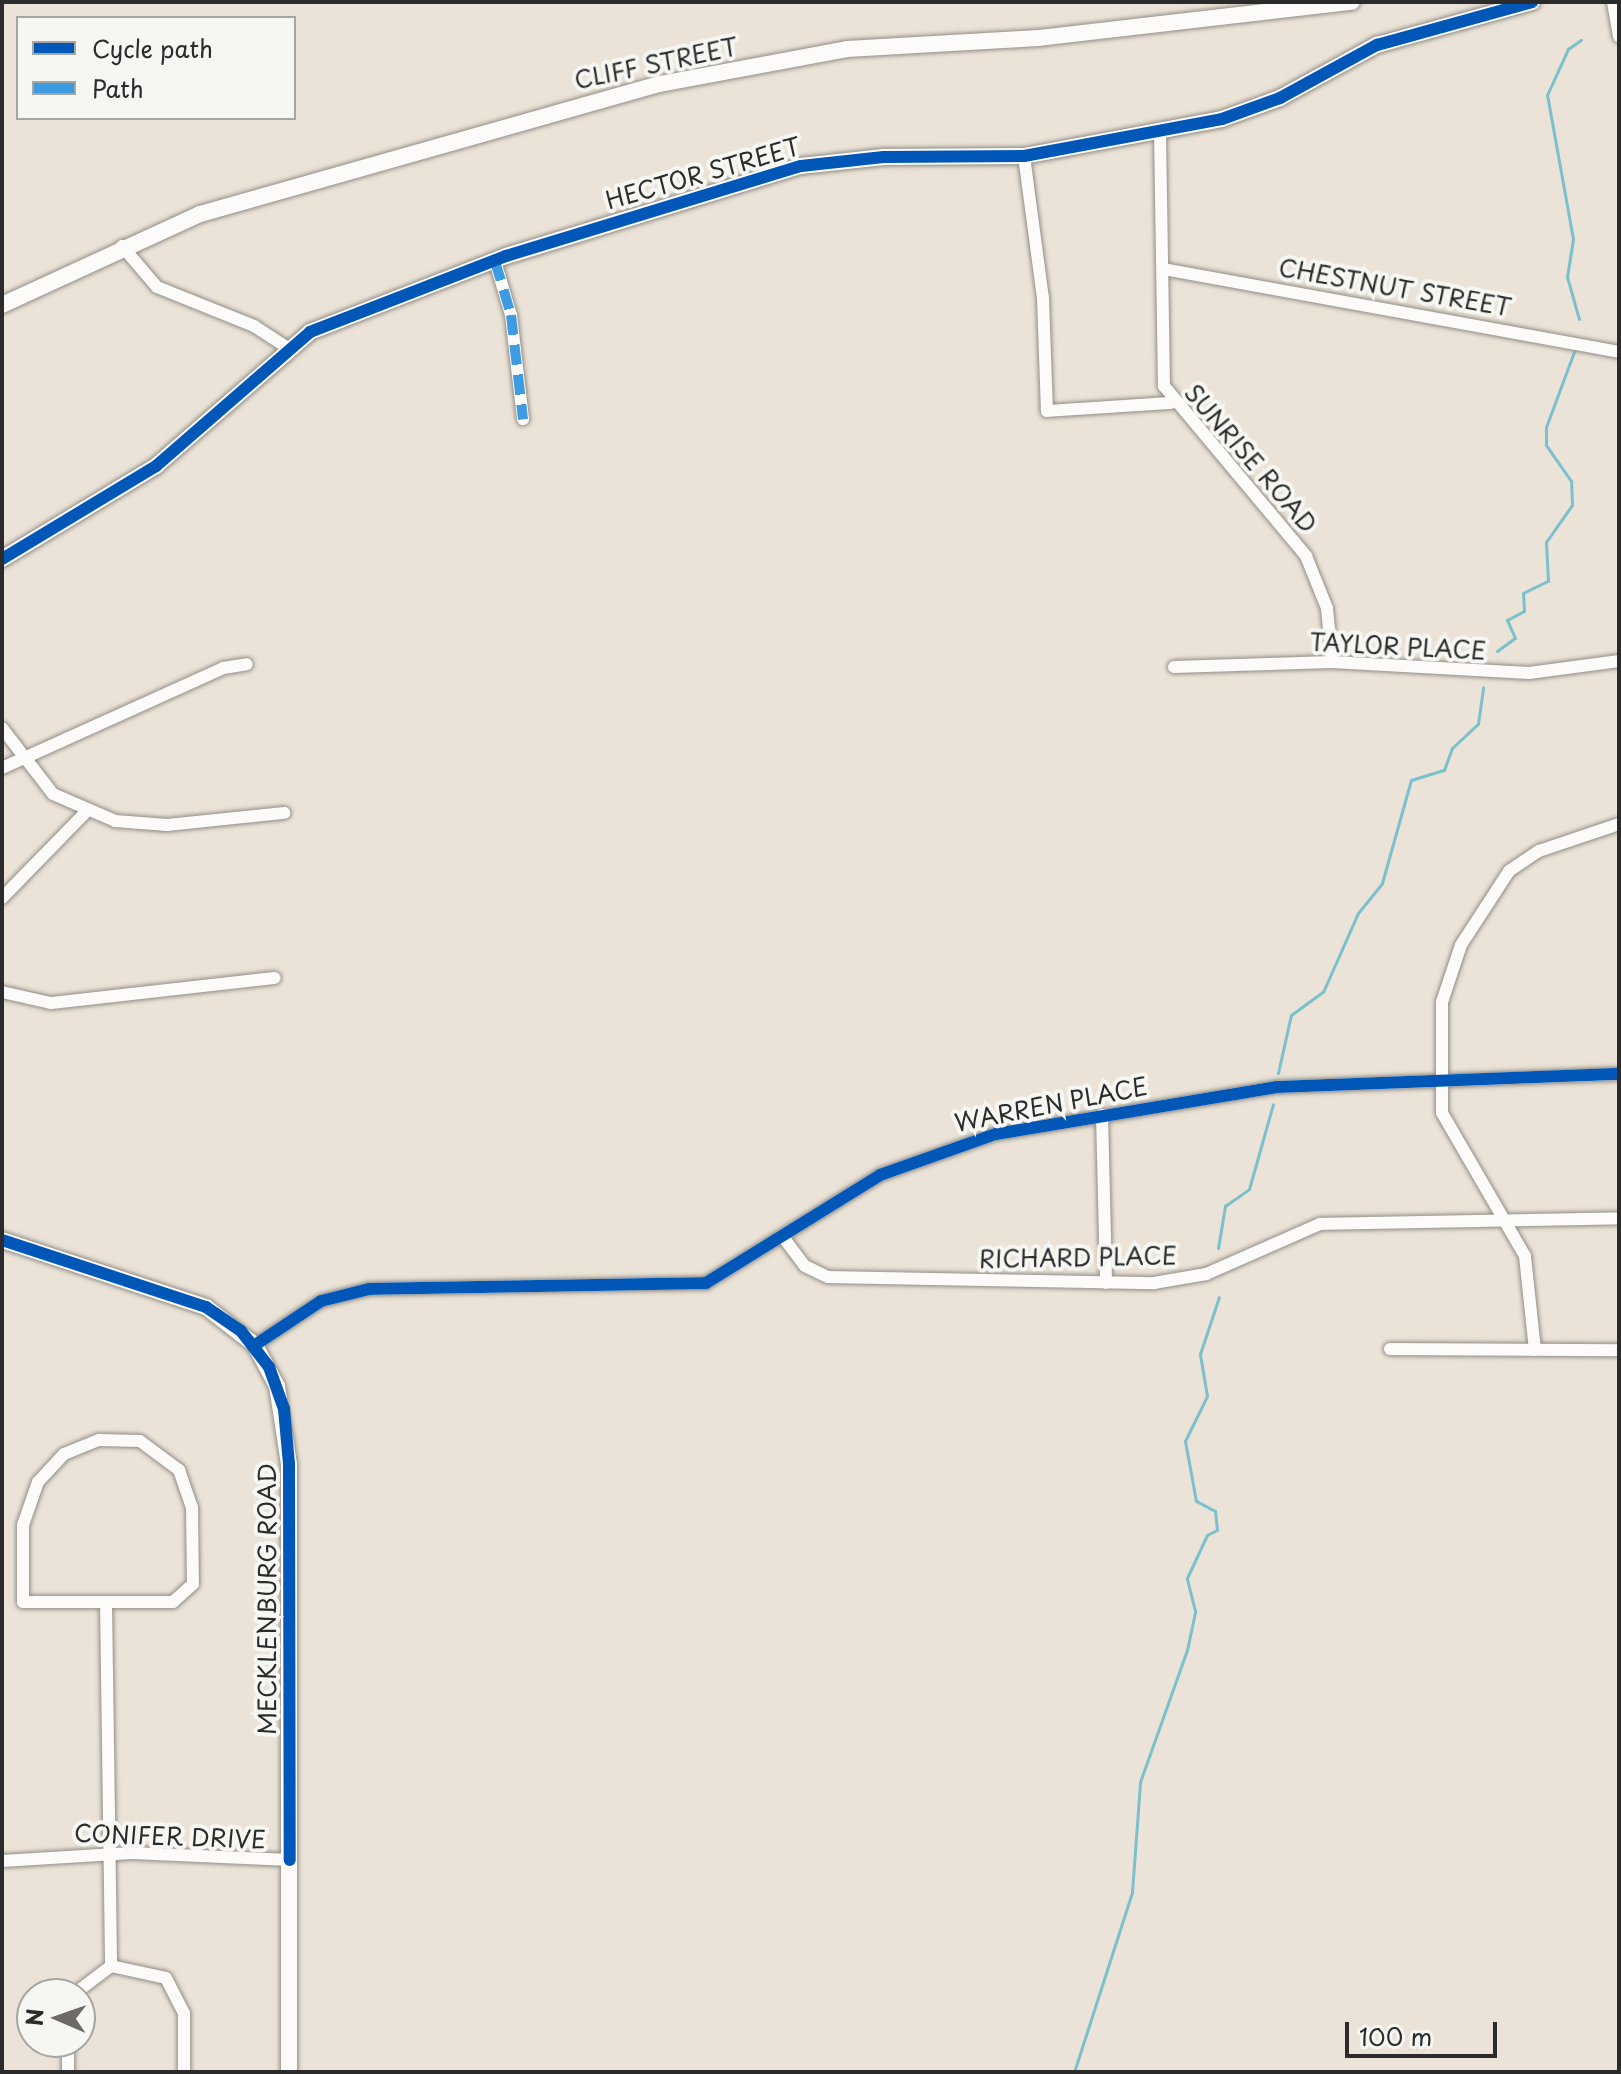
<!DOCTYPE html>
<html>
<head>
<meta charset="utf-8">
<style>
  body { margin:0 }
  #map { position:relative; width:1621px; height:2074px; overflow:hidden; background:#ebe3d7; font-family:"Playpen Sans",sans-serif }
  div>[style] { position:absolute }
  .stream>* { height:3px; margin:-1.5px; padding:0 1.5px; transform-origin:1.5px; border-radius:1.5px; background:#7ac0cd }
  .roads { filter:drop-shadow(0 0 2px #918d87) drop-shadow(0 0 2px #918d87) }
  .minor>* { height:12px; margin:-6px; padding:0 6px; transform-origin:6px; border-radius:6px; background:#fcfbf9 }
  .major>* { height:16px; margin:-8px; padding:0 8px; transform-origin:8px; border-radius:8px; background:#fcfbf9 }
  .quiet>* { height:10px; margin-top:-5px; transform-origin:0; background:repeating-linear-gradient(90deg,#3d9ce1 0 20px,transparent 0 30px) }
  .cycleway>* { height:12px; margin:-6px; padding:0 6px; transform-origin:6px; border-radius:6px; background:#0057b8 }
  span { translate:-50% -50%; white-space:nowrap; text-align:center; line-height:1.15; -webkit-text-stroke:8px #f6f6f2; paint-order:stroke }
  .street-label { font-size:24px; color:#2b2b2b }
  .frame { position:absolute; inset:0; border:4px solid #2b2b2b; pointer-events:none }
  .legend { position:absolute; left:16px; top:16px; width:280px; height:104px; box-sizing:border-box; background:#f6f6f2; border:2px solid #a5a5a2; margin:0; padding:10px 14px; list-style:none; font-size:24px; color:#2b2b2b }
  .legend li { display:flex; align-items:center; gap:16px; height:40px }
  .legend b { width:40px; border:2px solid #a5a5a2 }
  .north { position:absolute; left:16px; top:1978px; width:80px; height:80px; box-sizing:border-box; background:#f6f6f2; border:2px solid #a5a5a2; border-radius:50%; rotate:272deg; font-size:22px; font-weight:700; line-height:32px; text-align:center; color:#2b2b2b }
  .north::after { content:''; display:block; margin:auto; width:28px; height:36px; background:#6e6b67; clip-path:polygon(50% 0,100% 100%,50% 72%,0 100%) }
  .scale { position:absolute; left:1345px; top:2022px; width:152px; height:36px; box-sizing:border-box; border:4px solid #2b2b2b; border-top:0; padding-left:10px; font-size:24px; line-height:28px; white-space:nowrap; color:#2b2b2b; -webkit-text-stroke:6px #f6f6f2; paint-order:stroke }
</style>
</head>
<body>
<div id="map">
  <div class="stream">
    <i style="left:1579px;top:319px;width:44px;rotate:-105.9deg"></i>
    <i style="left:1567px;top:277px;width:38px;rotate:-81deg"></i>
    <i style="left:1573px;top:239px;width:146px;rotate:-100.2deg"></i>
    <i style="left:1547px;top:95px;width:51px;rotate:-65.5deg"></i>
    <i style="left:1568px;top:49px;width:16px;rotate:-35deg"></i>
    <i style="left:1497px;top:651px;width:22px;rotate:-36deg"></i>
    <i style="left:1515px;top:638px;width:20px;rotate:-114deg"></i>
    <i style="left:1507px;top:620px;width:19px;rotate:-28deg"></i>
    <i style="left:1524px;top:611px;width:18px;rotate:-93deg"></i>
    <i style="left:1523px;top:593px;width:28px;rotate:-26deg"></i>
    <i style="left:1548px;top:581px;width:39px;rotate:-93deg"></i>
    <i style="left:1546px;top:542px;width:45px;rotate:-54.9deg"></i>
    <i style="left:1572px;top:505px;width:24px;rotate:-92deg"></i>
    <i style="left:1571px;top:481px;width:44px;rotate:-124.8deg"></i>
    <i style="left:1546px;top:445px;width:18px;rotate:-90deg"></i>
    <i style="left:1546px;top:427px;width:83px;rotate:-69.6deg"></i>
    <i style="left:1278px;top:1073px;width:59px;rotate:-77.4deg"></i>
    <i style="left:1291px;top:1015px;width:39px;rotate:-36deg"></i>
    <i style="left:1323px;top:992px;width:86px;rotate:-66.1deg"></i>
    <i style="left:1358px;top:913px;width:38px;rotate:-51deg"></i>
    <i style="left:1382px;top:883px;width:107px;rotate:-74.3deg"></i>
    <i style="left:1411px;top:780px;width:34px;rotate:-17deg"></i>
    <i style="left:1444px;top:770px;width:23px;rotate:-70deg"></i>
    <i style="left:1452px;top:748px;width:35px;rotate:-43deg"></i>
    <i style="left:1478px;top:724px;width:37px;rotate:-82deg"></i>
    <i style="left:1218px;top:1248px;width:43px;rotate:-80.5deg"></i>
    <i style="left:1225px;top:1206px;width:29px;rotate:-35deg"></i>
    <i style="left:1249px;top:1189px;width:88px;rotate:-74.2deg"></i>
    <i style="left:1074px;top:2072px;width:189px;rotate:-72.1deg"></i>
    <i style="left:1132px;top:1892px;width:110px;rotate:-85.8deg"></i>
    <i style="left:1140px;top:1782px;width:140px;rotate:-70.4deg"></i>
    <i style="left:1187px;top:1650px;width:40px;rotate:-78deg"></i>
    <i style="left:1195px;top:1611px;width:34px;rotate:-104deg"></i>
    <i style="left:1187px;top:1578px;width:47px;rotate:-65.1deg"></i>
    <i style="left:1207px;top:1535px;width:11px;rotate:-27deg"></i>
    <i style="left:1217px;top:1530px;width:19px;rotate:-96deg"></i>
    <i style="left:1215px;top:1511px;width:21px;rotate:-152deg"></i>
    <i style="left:1196px;top:1501px;width:61px;rotate:-100.4deg"></i>
    <i style="left:1185px;top:1441px;width:50px;rotate:-63.9deg"></i>
    <i style="left:1207px;top:1396px;width:43px;rotate:-99.5deg"></i>
    <i style="left:1200px;top:1354px;width:60px;rotate:-71.6deg"></i>
  </div>
  <div class="roads">
    <div class="minor">
      <i style="left:1613px;top:2px;width:35px;rotate:80deg"></i>
      <i style="left:1160px;top:132px;width:254px;rotate:89.1deg"></i>
      <i style="left:1164px;top:386px;width:222px;rotate:50.1deg"></i>
      <i style="left:1306px;top:556px;width:56px;rotate:68deg"></i>
      <i style="left:1327px;top:608px;width:54px;rotate:84.7deg"></i>
      <i style="left:1024px;top:156px;width:143px;rotate:82.4deg"></i>
      <i style="left:1043px;top:298px;width:113px;rotate:88deg"></i>
      <i style="left:1047px;top:411px;width:124px;rotate:-3.7deg"></i>
      <i style="left:122px;top:246px;width:54px;rotate:49.5deg"></i>
      <i style="left:157px;top:287px;width:105px;rotate:21.9deg"></i>
      <i style="left:254px;top:326px;width:40px;rotate:32.9deg"></i>
      <i style="left:495px;top:261px;width:56px;rotate:73.5deg"></i>
      <i style="left:511px;top:315px;width:105px;rotate:83.4deg"></i>
      <i style="left:1163px;top:269px;width:463px;rotate:10.3deg"></i>
      <i style="left:1174px;top:667px;width:158px;rotate:-1.8deg"></i>
      <i style="left:1332px;top:662px;width:197px;rotate:3.2deg"></i>
      <i style="left:1529px;top:673px;width:91px;rotate:-7.6deg"></i>
      <i style="left:2px;top:728px;width:83px;rotate:52.3deg"></i>
      <i style="left:53px;top:794px;width:68px;rotate:23.5deg"></i>
      <i style="left:115px;top:821px;width:52px;rotate:4.4deg"></i>
      <i style="left:167px;top:825px;width:118px;rotate:-5.9deg"></i>
      <i style="left:2px;top:768px;width:243px;rotate:-24.3deg"></i>
      <i style="left:223px;top:668px;width:24px;rotate:-9deg"></i>
      <i style="left:2px;top:898px;width:120px;rotate:-45.7deg"></i>
      <i style="left:2px;top:992px;width:50px;rotate:12.7deg"></i>
      <i style="left:51px;top:1003px;width:225px;rotate:-6.4deg"></i>
      <i style="left:1102px;top:1115px;width:168px;rotate:88.6deg"></i>
      <i style="left:783px;top:1237px;width:36px;rotate:53deg"></i>
      <i style="left:805px;top:1266px;width:25px;rotate:26deg"></i>
      <i style="left:828px;top:1277px;width:326px;rotate:1.1deg"></i>
      <i style="left:1154px;top:1283px;width:53px;rotate:-9.8deg"></i>
      <i style="left:1206px;top:1274px;width:124px;rotate:-23.7deg"></i>
      <i style="left:1320px;top:1224px;width:299px;rotate:-1.1deg"></i>
      <i style="left:255px;top:1345px;width:79px;rotate:-33.7deg"></i>
      <i style="left:321px;top:1301px;width:49px;rotate:-14deg"></i>
      <i style="left:369px;top:1289px;width:337px;rotate:-1deg"></i>
      <i style="left:706px;top:1283px;width:205px;rotate:-31.8deg"></i>
      <i style="left:880px;top:1175px;width:123px;rotate:-19.5deg"></i>
      <i style="left:996px;top:1134px;width:285px;rotate:-9.5deg"></i>
      <i style="left:1277px;top:1087px;width:342px;rotate:-2.2deg"></i>
      <i style="left:1390px;top:1349px;width:229px;rotate:0.3deg"></i>
      <i style="left:1535px;top:1350px;width:95px;rotate:-96.1deg"></i>
      <i style="left:1525px;top:1256px;width:165px;rotate:-120.1deg"></i>
      <i style="left:1442px;top:1113px;width:111px;rotate:-90deg"></i>
      <i style="left:1442px;top:1002px;width:60px;rotate:-71.6deg"></i>
      <i style="left:1461px;top:945px;width:88px;rotate:-57deg"></i>
      <i style="left:1509px;top:871px;width:36px;rotate:-34deg"></i>
      <i style="left:1539px;top:851px;width:84px;rotate:-18.6deg"></i>
      <i style="left:99px;top:1440px;width:41px;rotate:1.4deg"></i>
      <i style="left:140px;top:1441px;width:49px;rotate:36.6deg"></i>
      <i style="left:179px;top:1470px;width:39px;rotate:71deg"></i>
      <i style="left:192px;top:1507px;width:77px;rotate:89.3deg"></i>
      <i style="left:193px;top:1584px;width:27px;rotate:138deg"></i>
      <i style="left:173px;top:1602px;width:150px;rotate:180deg"></i>
      <i style="left:23px;top:1602px;width:77px;rotate:-90deg"></i>
      <i style="left:23px;top:1525px;width:46px;rotate:-70.8deg"></i>
      <i style="left:38px;top:1482px;width:38px;rotate:-47deg"></i>
      <i style="left:64px;top:1454px;width:38px;rotate:-22deg"></i>
      <i style="left:106px;top:1602px;width:364px;rotate:89.2deg"></i>
      <i style="left:2px;top:1861px;width:130px;rotate:-3.5deg"></i>
      <i style="left:132px;top:1853px;width:158px;rotate:2.5deg"></i>
      <i style="left:74px;top:1994px;width:46px;rotate:-37.1deg"></i>
      <i style="left:111px;top:1966px;width:56px;rotate:12.3deg"></i>
      <i style="left:166px;top:1978px;width:39px;rotate:63deg"></i>
      <i style="left:184px;top:2013px;width:59px;rotate:90deg"></i>
      <i style="left:68px;top:2042px;width:30px;rotate:90deg"></i>
    </div>
    <div class="major">
      <i style="left:2px;top:305px;width:218px;rotate:-24.7deg"></i>
      <i style="left:200px;top:214px;width:478px;rotate:-15.8deg"></i>
      <i style="left:660px;top:84px;width:190px;rotate:-10.6deg"></i>
      <i style="left:847px;top:49px;width:192px;rotate:-3.3deg"></i>
      <i style="left:1039px;top:38px;width:315px;rotate:-6.6deg"></i>
      <i style="left:2px;top:559px;width:180px;rotate:-31.1deg"></i>
      <i style="left:156px;top:466px;width:204px;rotate:-41deg"></i>
      <i style="left:310px;top:332px;width:210px;rotate:-21.2deg"></i>
      <i style="left:506px;top:256px;width:308px;rotate:-17deg"></i>
      <i style="left:801px;top:166px;width:83px;rotate:-6.2deg"></i>
      <i style="left:884px;top:157px;width:140px;rotate:-0.4deg"></i>
      <i style="left:1024px;top:156px;width:201px;rotate:-10.6deg"></i>
      <i style="left:1222px;top:119px;width:62px;rotate:-19.9deg"></i>
      <i style="left:1280px;top:98px;width:111px;rotate:-28.7deg"></i>
      <i style="left:1377px;top:45px;width:161px;rotate:-15.5deg"></i>
      <i style="left:2px;top:1240px;width:215px;rotate:18.2deg"></i>
      <i style="left:206px;top:1307px;width:62px;rotate:37.8deg"></i>
      <i style="left:255px;top:1345px;width:47px;rotate:61.8deg"></i>
      <i style="left:277px;top:1386px;width:79px;rotate:81.3deg"></i>
      <i style="left:289px;top:1464px;width:608px;rotate:90deg"></i>
    </div>
  </div>
  <div class="quiet">
    <i style="left:495px;top:261px;width:56px;rotate:73.5deg"></i>
    <i style="left:511px;top:315px;width:105px;rotate:83.4deg"></i>
  </div>
  <div class="cycleway">
    <i style="left:2px;top:559px;width:180px;rotate:-31.1deg"></i>
    <i style="left:156px;top:466px;width:204px;rotate:-41deg"></i>
    <i style="left:310px;top:332px;width:210px;rotate:-21.2deg"></i>
    <i style="left:506px;top:256px;width:308px;rotate:-17deg"></i>
    <i style="left:801px;top:166px;width:83px;rotate:-6.2deg"></i>
    <i style="left:884px;top:157px;width:140px;rotate:-0.4deg"></i>
    <i style="left:1024px;top:156px;width:201px;rotate:-10.6deg"></i>
    <i style="left:1222px;top:119px;width:62px;rotate:-19.9deg"></i>
    <i style="left:1280px;top:98px;width:111px;rotate:-28.7deg"></i>
    <i style="left:1377px;top:45px;width:161px;rotate:-15.5deg"></i>
    <i style="left:2px;top:1240px;width:215px;rotate:18.2deg"></i>
    <i style="left:206px;top:1307px;width:42px;rotate:34.4deg"></i>
    <i style="left:241px;top:1331px;width:46px;rotate:52.1deg"></i>
    <i style="left:269px;top:1367px;width:45px;rotate:70.3deg"></i>
    <i style="left:284px;top:1409px;width:55px;rotate:84.8deg"></i>
    <i style="left:289px;top:1464px;width:396px;rotate:89.9deg"></i>
    <i style="left:255px;top:1345px;width:79px;rotate:-33.7deg"></i>
    <i style="left:321px;top:1301px;width:49px;rotate:-14deg"></i>
    <i style="left:369px;top:1289px;width:337px;rotate:-1deg"></i>
    <i style="left:706px;top:1283px;width:205px;rotate:-31.8deg"></i>
    <i style="left:880px;top:1175px;width:123px;rotate:-19.5deg"></i>
    <i style="left:996px;top:1134px;width:285px;rotate:-9.5deg"></i>
    <i style="left:1277px;top:1087px;width:342px;rotate:-2.2deg"></i>
  </div>
  <div class="street-label">
    <span style="left:656px;top:63px;rotate:-12deg">CLIFF STREET</span>
    <span style="left:703px;top:173px;rotate:-16deg">HECTOR STREET</span>
    <span style="left:1395px;top:287px;rotate:10deg">CHESTNUT STREET</span>
    <span style="left:1251px;top:458px;rotate:49deg">SUNRISE ROAD</span>
    <span style="left:1398px;top:646px;rotate:3deg">TAYLOR PLACE</span>
    <span style="left:1051px;top:1104px;rotate:-11deg">WARREN PLACE</span>
    <span style="left:1078px;top:1257px;rotate:-1deg">RICHARD PLACE</span>
    <span style="left:267px;top:1599px;rotate:-90deg">MECKLENBURG ROAD</span>
    <span style="left:170px;top:1836px;rotate:2deg">CONIFER DRIVE</span>
  </div>
  <div class="frame"></div>
  <ul class="legend">
  <li><b style="height:10px;background:#0057b8"></b>Cycle path</li>
  <li><b style="height:10px;background:#3d9ce1"></b>Path</li>
  </ul>
  <div class="north">N</div>
  <div class="scale">100 m</div>
</div>
</body>
</html>
